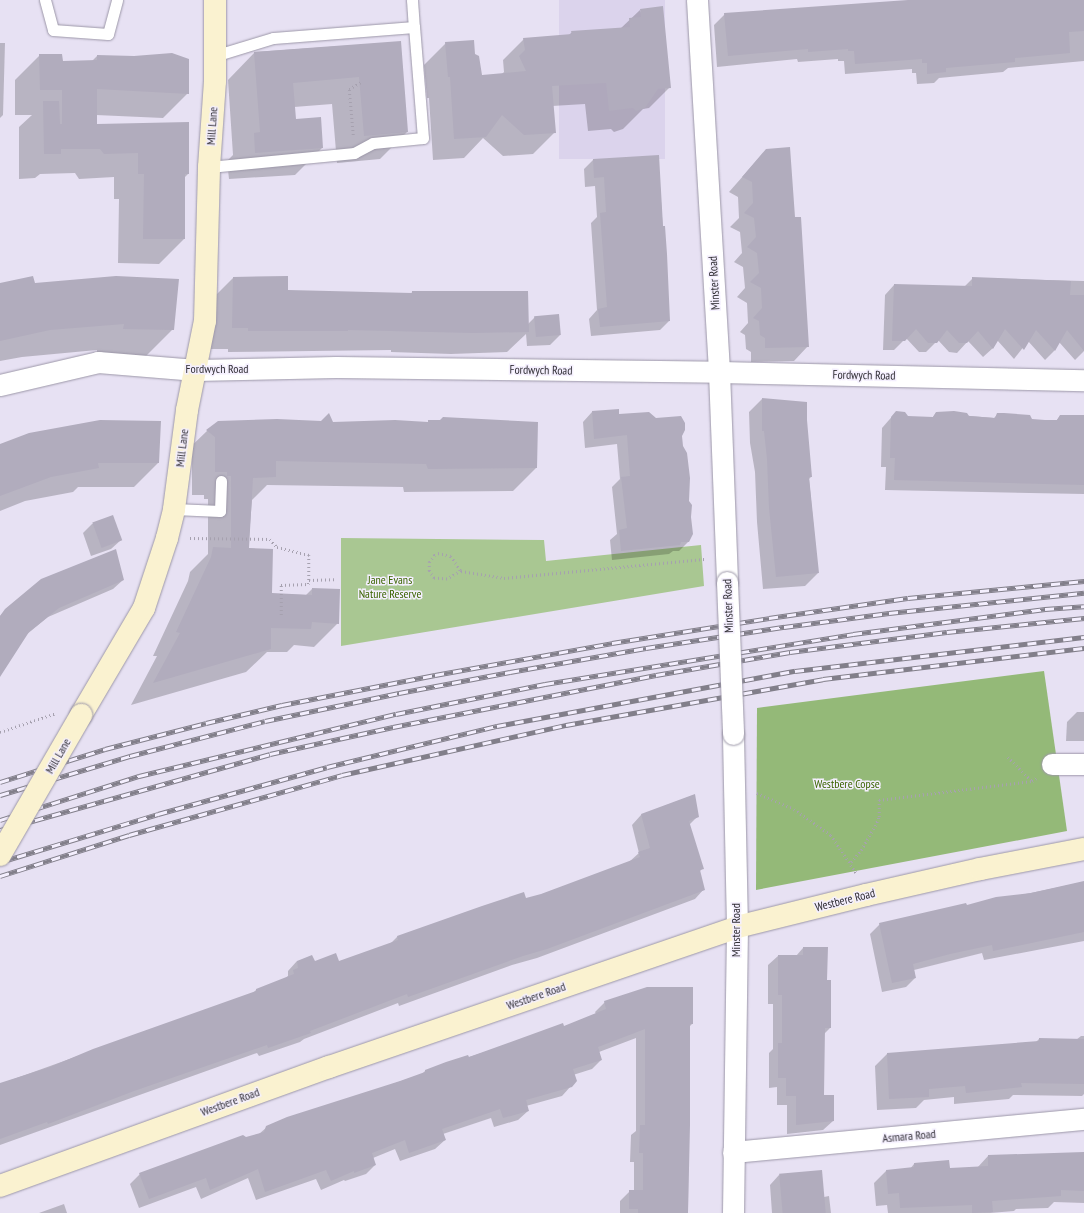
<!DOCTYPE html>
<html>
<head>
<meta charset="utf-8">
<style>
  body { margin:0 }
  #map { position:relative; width:1084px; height:1213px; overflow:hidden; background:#e7e1f3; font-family:"PT Sans Narrow",sans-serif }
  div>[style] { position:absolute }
  .built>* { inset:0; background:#dbd3ec; transform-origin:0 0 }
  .green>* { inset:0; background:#a9c792 }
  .forest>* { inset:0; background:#94b978 }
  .shadow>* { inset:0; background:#0003 }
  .building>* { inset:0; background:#b1acbd; transform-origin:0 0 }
  .path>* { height:2.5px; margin-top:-1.25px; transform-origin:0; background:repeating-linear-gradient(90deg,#a6a1af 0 1px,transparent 0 4px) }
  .roads { filter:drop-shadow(0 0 1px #9c97a8) drop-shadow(0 0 1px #9c97a8) }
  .lane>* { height:11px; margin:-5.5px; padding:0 5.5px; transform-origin:5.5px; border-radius:5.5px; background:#fff }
  .street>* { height:21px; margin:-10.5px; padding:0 10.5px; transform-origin:10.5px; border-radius:10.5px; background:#fff }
  .secondary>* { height:22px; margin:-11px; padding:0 11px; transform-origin:11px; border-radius:11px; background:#faf2d0 }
  .rail>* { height:4.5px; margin-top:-2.25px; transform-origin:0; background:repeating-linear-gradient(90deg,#f4effe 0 9px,#827f8a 0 18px); box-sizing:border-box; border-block:1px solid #827f8a }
  .bridges { filter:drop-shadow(0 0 1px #9c97a8) drop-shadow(0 0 1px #9c97a8) }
  .street-bridge>* { height:21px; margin:-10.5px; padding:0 10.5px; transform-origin:10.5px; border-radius:10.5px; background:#fff }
  .secondary-bridge>* { height:22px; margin:-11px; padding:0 11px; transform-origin:11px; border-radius:11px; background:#faf2d0 }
  span { translate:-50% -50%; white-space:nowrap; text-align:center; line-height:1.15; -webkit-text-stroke:3px #f4effe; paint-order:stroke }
  .street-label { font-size:12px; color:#302e34 }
  .park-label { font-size:12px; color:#3b6501 }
</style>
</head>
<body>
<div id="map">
  <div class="built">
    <i style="left:559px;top:0;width:106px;height:159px"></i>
  </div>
  <div class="green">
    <i style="clip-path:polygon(341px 538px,544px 540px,546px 561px,701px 545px,704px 586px,341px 646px)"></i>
  </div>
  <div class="forest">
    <i style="clip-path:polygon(1044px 671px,1067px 831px,756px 890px,757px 708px)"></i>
  </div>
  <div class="shadow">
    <i style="clip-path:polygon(925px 0,1084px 0,1084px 61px,1008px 68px,1003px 72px,939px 78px,934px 83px,917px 84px,916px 73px,912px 73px,912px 69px,845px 74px,844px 61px,838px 61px,838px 59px,798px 62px,797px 59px,717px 67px,714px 25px,725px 14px)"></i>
    <i style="clip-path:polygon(640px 10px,670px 87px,649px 108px,643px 109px,623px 129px,614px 132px,611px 129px,588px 131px,585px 104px,552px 106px,555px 132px,533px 154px,503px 156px,483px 138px,464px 158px,433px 160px,429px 98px,427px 98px,424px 65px,446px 43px,474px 54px,481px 76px,502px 74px,504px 72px,503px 60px,524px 39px,568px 36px,572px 32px,620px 29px)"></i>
    <i style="clip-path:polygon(400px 42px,407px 132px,380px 159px,337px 163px,332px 104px,294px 107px,295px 120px,322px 148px,295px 175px,229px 179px,227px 161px,233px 155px,228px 80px,255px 52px)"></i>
    <i style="clip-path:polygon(0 43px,5px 43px,3px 115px,0 118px)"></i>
    <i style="clip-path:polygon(40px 55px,62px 62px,92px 61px,97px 56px,188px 93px,163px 118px,96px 115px,96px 125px,188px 174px,184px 178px,184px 239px,159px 264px,118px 263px,119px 199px,114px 199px,114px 177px,79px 179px,75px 173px,40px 174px,35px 178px,19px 179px,19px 127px,32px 115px,15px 115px,15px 80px)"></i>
    <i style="clip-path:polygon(766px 150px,794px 218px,808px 346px,794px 361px,751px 362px,751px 352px,746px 349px,745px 335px,740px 332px,748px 323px,747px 303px,737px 297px,745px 288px,743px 267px,734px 262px,742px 253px,740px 232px,730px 227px,739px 218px,738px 197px,729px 192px)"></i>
    <i style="clip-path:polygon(658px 156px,669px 321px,660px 330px,591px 336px,589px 319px,597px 310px,591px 223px,597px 217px,595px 186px,585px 187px,584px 169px,593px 160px)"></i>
    <i style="clip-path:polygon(233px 278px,287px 291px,411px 294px,412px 292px,528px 324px,535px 317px,558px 315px,560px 335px,550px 345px,527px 346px,526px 334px,507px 352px,451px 354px,391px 352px,391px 350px,228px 352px,228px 349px,211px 349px,212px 299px)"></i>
    <i style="clip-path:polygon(973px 278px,1084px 281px,1084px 351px,1075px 360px,1059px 342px,1054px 351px,1045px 360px,1028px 341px,1014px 359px,997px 340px,993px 348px,983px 357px,968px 341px,957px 353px,949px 352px,938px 340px,926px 352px,919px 352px,906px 338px,894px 350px,883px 350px,885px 295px,894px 285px,964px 287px)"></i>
    <i style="clip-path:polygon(0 284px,34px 284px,173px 329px,146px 356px,97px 355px,97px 350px,22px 357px,0 361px)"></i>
    <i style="clip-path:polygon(762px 399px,806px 403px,806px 420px,811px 477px,809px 479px,818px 573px,805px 586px,763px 589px,757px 522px,755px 472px,750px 443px,749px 412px)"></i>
    <i style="clip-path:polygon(592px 412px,618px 415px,681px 435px,689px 541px,679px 551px,673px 551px,669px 554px,612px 560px,610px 540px,617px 534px,612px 487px,620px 479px,617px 444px,585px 448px,583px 422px)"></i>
    <i style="clip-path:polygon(896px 412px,907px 417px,932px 418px,936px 413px,994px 418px,998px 414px,1032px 420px,1056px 421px,1060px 416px,1084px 416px,1084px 494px,885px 490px,886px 467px,881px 467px,882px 428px)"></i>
    <i style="clip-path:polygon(429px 421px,536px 468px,513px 491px,404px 492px,403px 487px,267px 485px,252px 500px,248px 549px,271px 594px,306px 595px,312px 589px,338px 623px,314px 647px,294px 645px,287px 652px,267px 652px,246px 672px,131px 705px,157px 656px,153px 656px,188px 581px,190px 572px,208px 554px,208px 499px,204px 499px,204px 495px,192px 495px,192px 460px,183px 454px,207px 431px,218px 422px,427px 423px)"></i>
    <i style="clip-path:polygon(0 445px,158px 463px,134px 487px,78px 487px,73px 492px,25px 501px,0 511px)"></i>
    <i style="clip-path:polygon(112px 516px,121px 540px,111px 549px,91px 556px,83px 533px,92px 524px)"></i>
    <i style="clip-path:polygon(123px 580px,113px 589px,48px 617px,26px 635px,0 675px,0 616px,6px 610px)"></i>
    <i style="clip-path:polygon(1077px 712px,1084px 712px,1084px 741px,1066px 741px,1067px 722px)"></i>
    <i style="clip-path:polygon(694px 795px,698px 816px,689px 825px,702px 869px,699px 872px,704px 889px,695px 899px,537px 958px,512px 965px,399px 1006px,398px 1003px,304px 1039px,300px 1042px,259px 1056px,257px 1053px,0 1145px,0 1084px,253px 993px,256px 990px,285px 979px,288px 976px,288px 971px,297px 961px,338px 962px,390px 944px,397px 937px,483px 907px,526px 899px,542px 895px,629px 862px,639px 853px,632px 825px,641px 815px)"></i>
    <i style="clip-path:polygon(1084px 882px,1084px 941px,984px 960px,982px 953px,914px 970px,915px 978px,906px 987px,882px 992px,870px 934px,880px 924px)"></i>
    <i style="clip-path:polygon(803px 948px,826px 981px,830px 1028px,824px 1034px,823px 1096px,833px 1121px,823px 1130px,787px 1134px,787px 1105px,777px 1105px,777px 1087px,769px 1088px,769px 1053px,773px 1049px,773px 1004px,768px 1004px,768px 965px,778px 956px,796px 956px)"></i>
    <i style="clip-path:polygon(605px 1002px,692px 1024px,689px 1027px,688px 1213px,620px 1213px,620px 1201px,630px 1191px,634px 1191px,634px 1162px,630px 1162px,631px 1135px,636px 1131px,636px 1038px,599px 1052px,601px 1060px,592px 1069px,573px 1075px,571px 1086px,562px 1096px,526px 1106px,528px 1111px,518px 1120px,494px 1127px,491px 1118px,443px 1134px,445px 1140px,435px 1149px,400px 1161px,395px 1149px,373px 1158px,375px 1165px,366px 1174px,345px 1181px,344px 1180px,321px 1190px,316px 1179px,256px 1200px,248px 1178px,201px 1199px,196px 1187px,139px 1208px,130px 1184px,140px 1174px,259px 1134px,267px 1127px,422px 1074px,425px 1071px,563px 1027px,596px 1014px,595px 1012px)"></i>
    <i style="clip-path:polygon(1081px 1036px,1084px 1036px,1084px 1094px,1082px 1096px,1013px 1095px,1009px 1099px,954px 1104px,954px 1097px,924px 1100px,916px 1108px,877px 1110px,875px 1066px,887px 1054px,1036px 1042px,1039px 1039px,1076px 1040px)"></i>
    <i style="clip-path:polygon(1084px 1154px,1084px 1203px,1054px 1202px,1048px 1208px,1016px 1209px,1014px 1211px,990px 1213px,888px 1213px,887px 1205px,876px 1206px,874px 1183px,886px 1171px,910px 1169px,914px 1164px,949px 1169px,977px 1168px,988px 1156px)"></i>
    <i style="clip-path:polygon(779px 1175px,824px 1197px,829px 1196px,831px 1213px,772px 1213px,770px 1185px)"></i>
    <i style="clip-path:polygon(64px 1204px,67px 1213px,39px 1213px)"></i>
  </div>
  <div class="building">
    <i style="clip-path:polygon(908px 0,1084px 0,1084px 31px,1069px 32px,1070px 53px,1015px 58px,1015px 62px,946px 68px,946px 72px,927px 74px,927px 63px,922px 63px,922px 59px,855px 64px,854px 51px,848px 51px,848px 49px,808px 52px,808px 49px,728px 56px,724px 13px)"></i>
    <i style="clip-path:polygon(663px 6px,671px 88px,658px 89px,645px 108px,636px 111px,633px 108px,609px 111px,606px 83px,552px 86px,556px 133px,524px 135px,502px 115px,486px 137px,454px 139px,450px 77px,448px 77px,445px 42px,474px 40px,475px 54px,479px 56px,482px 75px,526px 71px,519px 56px,525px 50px,523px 38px,572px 34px,571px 31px,630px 27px,629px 18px,641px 17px,640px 9px)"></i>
    <i style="clip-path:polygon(401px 41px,408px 132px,364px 136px,359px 77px,293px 83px,296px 119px,321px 117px,323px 148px,255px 153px,254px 133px,260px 132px,254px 52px)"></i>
    <i style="clip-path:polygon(172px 53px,189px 59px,189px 94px,97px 89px,97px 124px,189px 122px,189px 174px,185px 174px,185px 239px,143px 239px,144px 174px,138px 174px,138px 153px,104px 154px,100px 149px,61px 149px,61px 154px,44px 154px,43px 101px,59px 101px,60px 124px,62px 124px,62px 90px,40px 90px,39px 54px,62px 54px,63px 61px,97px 60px,97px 55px,134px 56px)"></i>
    <i style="clip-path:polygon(790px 147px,795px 217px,801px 217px,809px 347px,765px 348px,765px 338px,760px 335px,759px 321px,753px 318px,762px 308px,761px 288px,750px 282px,759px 273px,757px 253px,747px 247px,756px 237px,754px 218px,744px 213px,753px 203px,752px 182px,742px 177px,766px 149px)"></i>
    <i style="clip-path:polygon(659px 155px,663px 226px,665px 226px,667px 254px,670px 321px,600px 327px,598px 309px,607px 307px,600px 213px,606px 212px,604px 177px,594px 178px,593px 159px)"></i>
    <i style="clip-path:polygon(33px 276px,35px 283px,116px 276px,179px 279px,174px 330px,123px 329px,124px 324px,50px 330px,0 341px,0 283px)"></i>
    <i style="clip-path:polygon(288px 276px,288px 290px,412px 293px,412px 291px,528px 291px,529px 332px,473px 333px,348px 330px,348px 331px,248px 331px,248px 328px,232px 328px,233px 277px)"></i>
    <i style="clip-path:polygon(972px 277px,1071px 281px,1070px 295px,1084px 295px,1084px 351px,1067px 330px,1055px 351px,1036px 330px,1024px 350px,1005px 329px,993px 349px,978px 331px,967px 343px,959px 343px,947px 330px,937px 343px,928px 343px,916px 329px,905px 341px,892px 341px,894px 284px,972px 286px)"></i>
    <i style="left:559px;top:314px;width:21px;height:25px;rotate:85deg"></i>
    <i style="clip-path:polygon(762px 398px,807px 402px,807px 420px,812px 477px,809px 477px,819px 573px,776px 577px,769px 508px,767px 459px,764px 431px,762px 431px)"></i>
    <i style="clip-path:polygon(619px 409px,619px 414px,649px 412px,656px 418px,681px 416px,685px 423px,685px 430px,682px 436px,683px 446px,687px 453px,690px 478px,689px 501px,692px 505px,691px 517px,693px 534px,689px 542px,681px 542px,680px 545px,621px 551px,619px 530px,627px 528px,621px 477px,630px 476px,627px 435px,594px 439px,592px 411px)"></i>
    <i style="clip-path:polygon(896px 411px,905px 412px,908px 416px,933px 417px,936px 412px,954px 411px,967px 413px,969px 416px,995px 418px,997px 413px,1004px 413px,1030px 415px,1032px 419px,1045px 420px,1057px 420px,1060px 415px,1084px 415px,1084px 485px,894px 480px,895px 458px,890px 458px,891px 417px)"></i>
    <i style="clip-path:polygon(329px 413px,333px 422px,395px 420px,428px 422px,428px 420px,440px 420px,443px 417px,538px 422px,537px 468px,428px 469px,426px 464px,276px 461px,276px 477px,253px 478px,249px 548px,273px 549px,272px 593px,312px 595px,312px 588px,340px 589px,339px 624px,312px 622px,311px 629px,271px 628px,271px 649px,153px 683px,180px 633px,176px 632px,211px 557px,213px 547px,231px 548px,231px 476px,227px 476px,227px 472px,215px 472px,215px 437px,206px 430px,218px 421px,277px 419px,321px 421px)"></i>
    <i style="clip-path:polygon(100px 420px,161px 421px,159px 463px,98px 463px,99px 468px,51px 477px,0 496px,0 444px,29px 433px)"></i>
    <i style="left:113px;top:515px;width:27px;height:22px;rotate:70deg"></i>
    <i style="clip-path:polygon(116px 549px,124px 580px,59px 608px,29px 632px,0 677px,0 616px,5px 609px,41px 579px)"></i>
    <i style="clip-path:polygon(695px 794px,699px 817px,689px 821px,704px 869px,700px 870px,705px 890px,547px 949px,523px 956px,408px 997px,407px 994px,310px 1031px,311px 1033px,268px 1048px,267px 1045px,134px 1091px,48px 1124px,47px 1122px,0 1139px,0 1083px,50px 1067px,93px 1049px,256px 991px,256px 989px,294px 974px,293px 970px,298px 968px,297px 961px,312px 955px,315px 961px,336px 953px,339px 961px,398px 940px,397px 936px,482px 906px,524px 892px,526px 898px,541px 894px,640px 857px,638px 852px,650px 848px,641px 814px)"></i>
    <i style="clip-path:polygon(1084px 881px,1084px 932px,993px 951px,992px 945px,950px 954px,913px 964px,916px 978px,892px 983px,879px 923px,966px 903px,967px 905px,996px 897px,1031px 893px)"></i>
    <i style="clip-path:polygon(803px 947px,828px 947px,827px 980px,831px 980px,831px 1028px,825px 1028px,824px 1095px,834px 1095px,834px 1121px,796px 1125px,796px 1096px,786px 1096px,786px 1078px,778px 1078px,778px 1043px,782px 1043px,782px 995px,778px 995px,778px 955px,803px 955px)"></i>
    <i style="clip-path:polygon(647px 987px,693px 987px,693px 1024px,690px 1024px,690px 1125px,688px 1213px,638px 1213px,638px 1209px,629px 1209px,629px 1190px,643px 1190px,643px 1153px,639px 1153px,640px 1125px,645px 1125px,645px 1029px,598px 1047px,602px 1060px,573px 1069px,577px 1081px,572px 1087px,526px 1100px,529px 1111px,503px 1118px,500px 1109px,442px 1129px,446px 1140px,409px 1153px,405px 1140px,372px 1153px,376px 1165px,354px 1173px,354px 1171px,331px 1181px,326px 1170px,265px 1192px,258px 1169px,210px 1190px,206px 1178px,149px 1199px,139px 1173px,243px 1135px,246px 1137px,264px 1132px,266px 1126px,287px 1117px,400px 1081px,425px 1072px,425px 1070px,446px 1062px,468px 1055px,469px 1057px,563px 1023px,564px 1026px,606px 1009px,604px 1001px)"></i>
    <i style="clip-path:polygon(1039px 1038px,1084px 1039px,1084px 1084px,1021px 1083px,1022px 1087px,966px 1093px,965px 1086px,929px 1089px,929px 1097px,889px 1099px,887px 1053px,1039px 1041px)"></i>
    <i style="clip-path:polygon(1084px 1152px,1084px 1191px,1061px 1190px,1061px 1196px,992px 1201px,993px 1212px,972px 1213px,972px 1205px,900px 1208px,899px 1193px,888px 1194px,886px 1170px,914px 1167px,914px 1163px,949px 1160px,950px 1168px,988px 1166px,988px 1155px)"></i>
    <i style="left:822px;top:1170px;width:43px;height:43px;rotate:85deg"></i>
  </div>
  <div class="path">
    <i style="left:353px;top:135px;width:46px;rotate:-95deg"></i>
    <i style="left:349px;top:89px;width:14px;rotate:-30deg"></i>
    <i style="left:190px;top:538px;width:80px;rotate:0.7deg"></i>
    <i style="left:270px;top:539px;width:11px;rotate:49deg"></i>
    <i style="left:277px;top:547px;width:33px;rotate:14deg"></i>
    <i style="left:309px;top:555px;width:25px;rotate:90deg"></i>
    <i style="left:309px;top:580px;width:25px;rotate:-2deg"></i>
    <i style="left:438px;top:553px;width:13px;rotate:13deg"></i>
    <i style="left:451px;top:556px;width:18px;rotate:56deg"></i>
    <i style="left:461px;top:571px;width:16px;rotate:150deg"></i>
    <i style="left:447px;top:579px;width:13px;rotate:-176deg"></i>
    <i style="left:434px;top:578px;width:9px;rotate:-126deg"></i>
    <i style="left:429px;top:571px;width:9px;rotate:-90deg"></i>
    <i style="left:429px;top:562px;width:9px;rotate:-54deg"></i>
    <i style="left:434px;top:555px;width:4px;rotate:-27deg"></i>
    <i style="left:461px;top:571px;width:44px;rotate:9.2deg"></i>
    <i style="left:504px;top:578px;width:201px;rotate:-5.4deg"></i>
    <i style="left:281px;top:615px;width:30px;rotate:-90deg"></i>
    <i style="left:281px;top:585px;width:27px;rotate:-2deg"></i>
    <i style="left:308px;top:584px;width:4px;rotate:-76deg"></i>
    <i style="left:0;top:732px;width:59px;rotate:-18.7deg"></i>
    <i style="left:1008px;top:757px;width:34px;rotate:45deg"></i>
    <i style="left:757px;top:793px;width:40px;rotate:23.4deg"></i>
    <i style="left:794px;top:809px;width:45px;rotate:35.1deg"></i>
    <i style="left:831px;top:835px;width:47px;rotate:56.3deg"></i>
    <i style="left:851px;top:862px;width:16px;rotate:-50deg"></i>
    <i style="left:861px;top:850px;width:28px;rotate:-60deg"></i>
    <i style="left:875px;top:826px;width:10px;rotate:-66deg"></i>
    <i style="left:879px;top:817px;width:17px;rotate:-90deg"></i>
    <i style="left:879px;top:800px;width:154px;rotate:-7.1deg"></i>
    <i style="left:1032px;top:781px;width:5px;rotate:-37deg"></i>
  </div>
  <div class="roads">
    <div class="lane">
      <i style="left:45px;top:0;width:31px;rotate:75deg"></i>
      <i style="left:53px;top:30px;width:55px;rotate:4.2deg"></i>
      <i style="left:108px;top:34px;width:35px;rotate:-75deg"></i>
      <i style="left:412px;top:0;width:27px;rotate:86deg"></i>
      <i style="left:209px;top:167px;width:146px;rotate:-5.5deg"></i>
      <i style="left:354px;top:153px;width:21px;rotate:-28deg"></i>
      <i style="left:373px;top:143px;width:50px;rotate:-5.7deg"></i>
      <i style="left:423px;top:138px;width:111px;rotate:-94.6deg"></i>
      <i style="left:414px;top:27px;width:141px;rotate:175.5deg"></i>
      <i style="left:273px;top:38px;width:62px;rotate:163deg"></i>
      <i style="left:174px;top:509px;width:46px;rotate:2.5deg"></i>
      <i style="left:220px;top:511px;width:30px;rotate:-88deg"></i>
    </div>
    <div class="street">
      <i style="left:697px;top:0;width:373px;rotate:86.6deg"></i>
      <i style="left:719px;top:372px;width:210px;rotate:87.8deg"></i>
      <i style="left:0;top:385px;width:101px;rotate:-13.2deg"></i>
      <i style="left:98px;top:362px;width:98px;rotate:4.7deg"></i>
      <i style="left:196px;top:370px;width:140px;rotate:-1.2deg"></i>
      <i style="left:336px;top:367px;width:383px;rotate:0.7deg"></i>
      <i style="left:719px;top:372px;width:365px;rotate:1.3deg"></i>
      <i style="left:1052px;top:764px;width:32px"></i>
      <i style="left:733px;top:1152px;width:353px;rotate:-5.4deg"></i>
      <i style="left:733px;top:1213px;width:286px;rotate:-89.2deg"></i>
      <i style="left:737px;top:927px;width:193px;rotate:-91.2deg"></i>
    </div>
    <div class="secondary">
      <i style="left:81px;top:715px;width:124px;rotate:-59.5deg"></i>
      <i style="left:144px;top:608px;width:74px;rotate:-71.8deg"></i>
      <i style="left:167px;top:538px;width:30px;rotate:-76deg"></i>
      <i style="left:174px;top:509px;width:100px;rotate:-82.5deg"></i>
      <i style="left:187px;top:410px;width:91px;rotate:-78.6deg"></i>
      <i style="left:205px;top:321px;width:154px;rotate:-88.5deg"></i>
      <i style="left:209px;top:167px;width:86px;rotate:-86deg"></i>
      <i style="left:215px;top:81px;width:81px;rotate:-90deg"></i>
      <i style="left:0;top:1186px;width:350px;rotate:-19.9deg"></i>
      <i style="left:329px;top:1067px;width:431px;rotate:-18.9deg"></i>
      <i style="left:737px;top:927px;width:133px;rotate:-13.9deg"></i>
      <i style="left:866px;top:895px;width:117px;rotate:-12.8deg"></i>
      <i style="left:980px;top:869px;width:106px;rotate:-10.9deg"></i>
    </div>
  </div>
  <div class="rail">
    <i style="left:0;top:782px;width:110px;rotate:-17.4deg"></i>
    <i style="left:105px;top:749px;width:104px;rotate:-14.4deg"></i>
    <i style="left:206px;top:723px;width:78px;rotate:-13.3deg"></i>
    <i style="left:282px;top:705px;width:156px;rotate:-11.1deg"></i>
    <i style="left:435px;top:675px;width:180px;rotate:-10.2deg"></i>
    <i style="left:612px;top:643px;width:159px;rotate:-9deg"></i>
    <i style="left:769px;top:618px;width:140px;rotate:-8.2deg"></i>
    <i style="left:908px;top:598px;width:177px;rotate:-5.5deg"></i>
    <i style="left:0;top:795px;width:136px;rotate:-16.7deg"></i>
    <i style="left:130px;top:756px;width:139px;rotate:-14.5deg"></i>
    <i style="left:265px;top:721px;width:137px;rotate:-11.8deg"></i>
    <i style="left:399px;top:693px;width:113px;rotate:-10.7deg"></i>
    <i style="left:510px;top:672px;width:138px;rotate:-10deg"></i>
    <i style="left:646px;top:648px;width:140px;rotate:-8.7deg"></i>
    <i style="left:784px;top:627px;width:106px;rotate:-7.6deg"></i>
    <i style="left:889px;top:613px;width:196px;rotate:-5.9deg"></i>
    <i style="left:0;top:820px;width:146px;rotate:-17.6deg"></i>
    <i style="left:139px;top:776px;width:264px;rotate:-13.6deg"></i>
    <i style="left:396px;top:714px;width:152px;rotate:-11.4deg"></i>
    <i style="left:545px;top:684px;width:312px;rotate:-9.2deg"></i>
    <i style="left:853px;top:634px;width:194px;rotate:-7.4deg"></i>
    <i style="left:1045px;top:609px;width:39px;rotate:-4deg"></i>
    <i style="left:0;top:830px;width:280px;rotate:-15.7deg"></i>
    <i style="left:270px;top:754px;width:126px;rotate:-12.4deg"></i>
    <i style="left:393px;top:727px;width:268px;rotate:-11.2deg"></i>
    <i style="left:656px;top:675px;width:136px;rotate:-9.7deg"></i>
    <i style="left:790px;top:652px;width:158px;rotate:-7.3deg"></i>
    <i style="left:947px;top:632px;width:138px;rotate:-5.8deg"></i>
    <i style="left:0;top:862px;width:165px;rotate:-16.9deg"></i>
    <i style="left:158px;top:814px;width:175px;rotate:-15.5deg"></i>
    <i style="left:327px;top:767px;width:175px;rotate:-13.6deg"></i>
    <i style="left:497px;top:726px;width:303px;rotate:-10.5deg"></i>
    <i style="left:795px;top:671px;width:291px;rotate:-6.7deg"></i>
    <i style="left:0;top:876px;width:135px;rotate:-17.6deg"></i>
    <i style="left:129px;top:835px;width:221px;rotate:-15.7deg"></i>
    <i style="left:342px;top:775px;width:230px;rotate:-12.6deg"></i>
    <i style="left:566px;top:725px;width:261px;rotate:-10.1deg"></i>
    <i style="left:823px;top:679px;width:263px;rotate:-6.8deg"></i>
  </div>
  <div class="bridges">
    <div class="street-bridge">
      <i style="left:727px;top:582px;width:152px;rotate:87.7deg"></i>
    </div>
    <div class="secondary-bridge">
      <i style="left:0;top:855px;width:162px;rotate:-59.9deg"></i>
    </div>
  </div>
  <div class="street-label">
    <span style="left:212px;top:126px;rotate:-86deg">Mill Lane</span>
    <span style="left:714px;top:283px;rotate:-93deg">Minster Road</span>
    <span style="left:217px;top:369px">Fordwych Road</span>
    <span style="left:541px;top:370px;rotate:1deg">Fordwych Road</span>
    <span style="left:864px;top:375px;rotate:1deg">Fordwych Road</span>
    <span style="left:182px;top:448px;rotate:-83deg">Mill Lane</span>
    <span style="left:728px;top:606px;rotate:-92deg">Minster Road</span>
    <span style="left:58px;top:756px;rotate:-60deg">Mill Lane</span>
    <span style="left:845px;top:900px;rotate:-14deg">Westbere Road</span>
    <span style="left:736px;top:930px;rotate:-90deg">Minster Road</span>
    <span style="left:536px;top:996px;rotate:-19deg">Westbere Road</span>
    <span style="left:230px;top:1102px;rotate:-20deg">Westbere Road</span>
    <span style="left:909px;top:1136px;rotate:-5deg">Asmara Road</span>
  </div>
  <div class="park-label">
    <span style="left:390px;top:587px">Jane Evans<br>Nature Reserve</span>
    <span style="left:847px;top:784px">Westbere Copse</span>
  </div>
</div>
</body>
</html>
